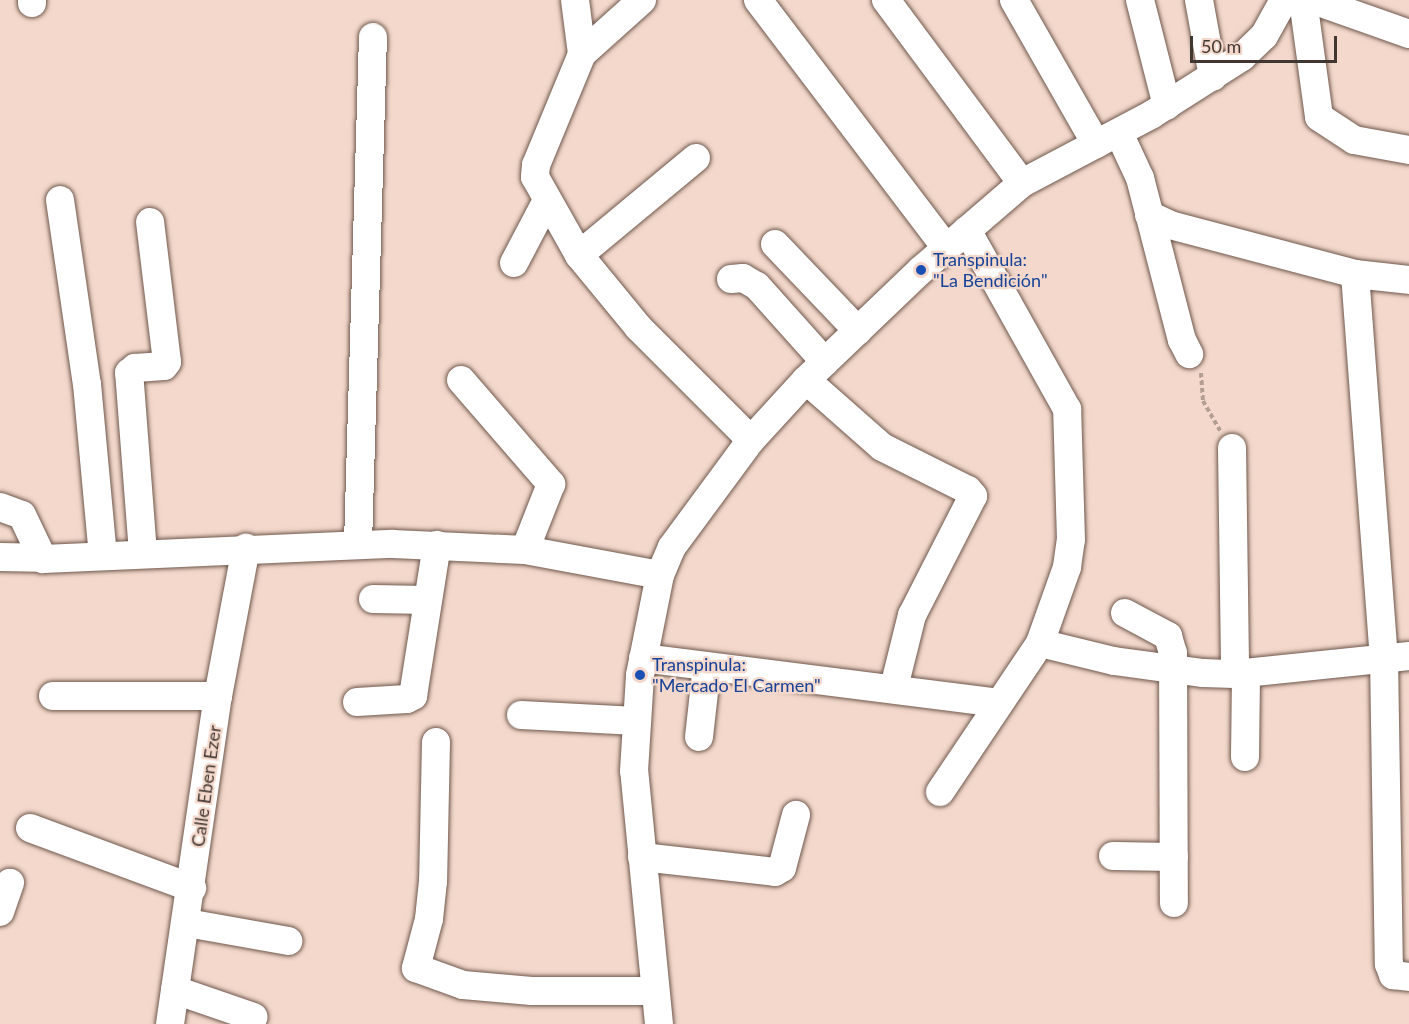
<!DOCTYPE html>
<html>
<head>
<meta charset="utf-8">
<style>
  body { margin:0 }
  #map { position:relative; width:1409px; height:1024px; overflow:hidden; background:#f3d8cb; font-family:Lato,sans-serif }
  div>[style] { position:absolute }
  .path>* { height:4px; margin-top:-2px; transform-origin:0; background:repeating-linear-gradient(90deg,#b39e94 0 4.5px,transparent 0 7.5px) }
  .roads { filter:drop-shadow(0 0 2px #6f584d) drop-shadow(0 0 2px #6f584d) }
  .minor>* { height:28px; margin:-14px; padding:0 14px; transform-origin:14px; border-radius:14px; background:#fff }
  .dots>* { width:16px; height:16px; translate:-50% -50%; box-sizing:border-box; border:3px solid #f3d8cb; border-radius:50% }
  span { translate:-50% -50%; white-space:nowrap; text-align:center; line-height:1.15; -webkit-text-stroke:4.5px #f3d8cb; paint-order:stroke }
  .transit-label { font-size:18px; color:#164399 }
  .left { translate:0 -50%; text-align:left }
  .street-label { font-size:18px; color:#413732 }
  .scale { position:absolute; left:1190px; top:36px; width:147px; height:27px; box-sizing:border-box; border:3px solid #413732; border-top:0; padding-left:8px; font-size:18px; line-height:21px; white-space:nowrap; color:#413732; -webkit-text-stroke:4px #f3d8cb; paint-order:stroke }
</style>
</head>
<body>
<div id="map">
  <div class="path">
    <i style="left:1201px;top:373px;width:28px;rotate:86deg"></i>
    <i style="left:1203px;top:401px;width:34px;rotate:60deg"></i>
  </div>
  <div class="roads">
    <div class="minor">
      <i style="left:575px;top:0;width:54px;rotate:82.6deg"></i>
      <i style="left:642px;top:0;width:81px;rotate:138deg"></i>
      <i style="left:582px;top:54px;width:120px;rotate:112.5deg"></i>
      <i style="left:536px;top:165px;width:12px;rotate:95deg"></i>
      <i style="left:535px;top:177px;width:90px;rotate:60.6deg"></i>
      <i style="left:579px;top:255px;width:94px;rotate:50.6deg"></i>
      <i style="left:639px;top:328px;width:158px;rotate:45deg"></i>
      <i style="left:758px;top:0;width:311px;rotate:52.8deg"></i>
      <i style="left:886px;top:0;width:228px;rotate:53.4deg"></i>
      <i style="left:1014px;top:0;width:166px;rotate:60.3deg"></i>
      <i style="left:1140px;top:0;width:109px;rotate:75.7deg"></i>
      <i style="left:1199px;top:0;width:78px;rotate:79.7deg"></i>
      <i style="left:1303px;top:0;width:118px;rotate:82.2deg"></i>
      <i style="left:1319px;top:117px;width:42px;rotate:33.3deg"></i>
      <i style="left:1354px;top:140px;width:56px;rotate:10.3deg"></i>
      <i style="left:1313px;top:0;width:102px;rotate:19.5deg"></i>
      <i style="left:32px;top:3px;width:3px;rotate:-90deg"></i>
      <i style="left:1119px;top:133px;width:50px;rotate:65deg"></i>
      <i style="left:1140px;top:178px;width:167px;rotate:75.5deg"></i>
      <i style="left:1182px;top:340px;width:16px;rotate:63deg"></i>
      <i style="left:60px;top:200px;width:186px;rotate:81.7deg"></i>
      <i style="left:87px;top:384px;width:172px;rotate:84.7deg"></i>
      <i style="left:1149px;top:215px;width:23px;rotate:25deg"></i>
      <i style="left:1170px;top:225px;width:191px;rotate:14.8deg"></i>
      <i style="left:1355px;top:274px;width:54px;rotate:6.3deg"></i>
      <i style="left:775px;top:244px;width:120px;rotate:46.3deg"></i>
      <i style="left:579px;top:255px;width:152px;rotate:-39.7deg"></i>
      <i style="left:514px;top:263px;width:69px;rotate:-62.3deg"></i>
      <i style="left:1355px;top:274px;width:384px;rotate:85.7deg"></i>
      <i style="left:1384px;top:657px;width:307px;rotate:89.1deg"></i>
      <i style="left:1389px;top:964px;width:12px;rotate:70deg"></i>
      <i style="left:1393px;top:975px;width:16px;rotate:7deg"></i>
      <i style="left:731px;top:279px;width:12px;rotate:-5deg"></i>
      <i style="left:743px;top:278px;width:16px;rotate:30deg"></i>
      <i style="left:757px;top:286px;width:102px;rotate:48.2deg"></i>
      <i style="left:461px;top:380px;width:138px;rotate:49.1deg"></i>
      <i style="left:551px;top:484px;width:71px;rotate:111.5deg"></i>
      <i style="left:806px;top:380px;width:101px;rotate:41.4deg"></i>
      <i style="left:882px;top:447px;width:96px;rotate:26.6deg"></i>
      <i style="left:968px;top:490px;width:8px;rotate:50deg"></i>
      <i style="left:973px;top:496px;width:134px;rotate:117.1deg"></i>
      <i style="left:912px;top:615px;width:74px;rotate:104deg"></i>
      <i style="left:1232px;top:448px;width:226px;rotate:89.2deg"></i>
      <i style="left:0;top:507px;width:23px;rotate:20deg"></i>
      <i style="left:22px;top:515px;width:49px;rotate:64.5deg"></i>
      <i style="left:43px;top:559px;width:350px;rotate:-2.5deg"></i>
      <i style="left:393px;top:544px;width:132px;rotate:2.6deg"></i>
      <i style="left:525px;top:550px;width:137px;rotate:10.5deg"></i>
      <i style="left:358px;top:544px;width:507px;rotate:-88.31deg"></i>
      <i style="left:143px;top:553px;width:181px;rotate:-94.4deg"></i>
      <i style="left:129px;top:373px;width:8px;rotate:-40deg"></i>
      <i style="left:135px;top:368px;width:29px;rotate:-4deg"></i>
      <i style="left:164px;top:366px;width:5px;rotate:-53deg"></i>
      <i style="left:167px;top:362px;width:141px;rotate:-96.9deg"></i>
      <i style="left:0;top:557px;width:39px;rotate:1deg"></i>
      <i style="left:373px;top:599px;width:54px;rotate:1.1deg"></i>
      <i style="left:1125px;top:613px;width:49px;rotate:28.1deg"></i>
      <i style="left:1168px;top:636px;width:18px;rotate:74deg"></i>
      <i style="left:1173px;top:653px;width:250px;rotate:89.8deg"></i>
      <i style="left:1040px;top:643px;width:76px;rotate:13.7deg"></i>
      <i style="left:1114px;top:661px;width:90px;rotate:7.7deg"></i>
      <i style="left:1203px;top:673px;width:32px;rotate:2deg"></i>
      <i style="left:1235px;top:674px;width:175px;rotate:-5.9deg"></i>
      <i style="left:643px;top:658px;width:359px;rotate:7.2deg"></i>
      <i style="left:53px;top:696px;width:165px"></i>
      <i style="left:357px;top:702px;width:50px;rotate:-3.4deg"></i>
      <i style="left:407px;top:699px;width:7px;rotate:-27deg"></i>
      <i style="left:413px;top:696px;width:153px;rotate:-81deg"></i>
      <i style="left:521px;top:715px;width:116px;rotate:3deg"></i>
      <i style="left:699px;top:737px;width:71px;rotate:-83.6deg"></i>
      <i style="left:436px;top:742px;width:139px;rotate:91.2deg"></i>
      <i style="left:433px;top:881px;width:38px;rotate:96deg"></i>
      <i style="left:429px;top:919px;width:51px;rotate:104.9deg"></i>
      <i style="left:416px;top:968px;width:50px;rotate:19.9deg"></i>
      <i style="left:463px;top:985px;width:69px;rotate:5deg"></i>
      <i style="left:532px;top:991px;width:123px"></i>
      <i style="left:1245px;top:757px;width:84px;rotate:-89.3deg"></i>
      <i style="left:940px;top:792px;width:179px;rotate:-56.1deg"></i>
      <i style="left:1040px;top:643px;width:81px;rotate:-70.4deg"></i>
      <i style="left:1067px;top:567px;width:27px;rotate:-82deg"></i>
      <i style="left:1071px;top:540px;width:131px;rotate:-91.7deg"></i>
      <i style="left:1067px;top:409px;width:205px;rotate:-119.2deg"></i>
      <i style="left:30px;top:828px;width:173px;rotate:20.3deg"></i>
      <i style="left:1113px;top:856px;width:61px;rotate:0.9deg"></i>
      <i style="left:642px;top:857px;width:134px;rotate:6.4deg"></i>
      <i style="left:775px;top:872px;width:8px;rotate:-30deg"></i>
      <i style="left:782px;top:868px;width:55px;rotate:-75.2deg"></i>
      <i style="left:0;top:912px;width:31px;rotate:-71deg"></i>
      <i style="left:187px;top:923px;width:103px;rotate:10.1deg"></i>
      <i style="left:175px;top:990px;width:83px;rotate:18.9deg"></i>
      <i style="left:170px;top:1024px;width:331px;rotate:-81.7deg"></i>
      <i style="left:218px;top:696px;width:151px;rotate:-79.3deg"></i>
      <i style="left:659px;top:1024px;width:254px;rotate:-95.6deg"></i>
      <i style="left:634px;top:771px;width:96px;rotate:-86.4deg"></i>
      <i style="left:640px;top:675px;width:102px;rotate:-78.7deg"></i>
      <i style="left:660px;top:575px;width:30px;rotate:-67deg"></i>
      <i style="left:672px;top:547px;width:133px;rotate:-53.6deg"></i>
      <i style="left:751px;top:440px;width:81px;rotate:-47.5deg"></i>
      <i style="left:806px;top:380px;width:159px;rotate:-43.7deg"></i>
      <i style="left:921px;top:270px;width:133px;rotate:-40.7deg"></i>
      <i style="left:1022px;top:183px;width:146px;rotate:-27.8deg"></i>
      <i style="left:1151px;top:115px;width:108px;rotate:-32.5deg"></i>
      <i style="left:1242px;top:57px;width:30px;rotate:-44deg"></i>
      <i style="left:1264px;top:36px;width:41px;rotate:-60.9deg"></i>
    </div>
  </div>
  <div class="dots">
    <i style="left:921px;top:270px;background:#1a4fb4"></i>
    <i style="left:640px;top:675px;background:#1a4fb4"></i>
  </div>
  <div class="transit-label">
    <span class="left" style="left:933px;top:270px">Transpinula:<br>"La Bendición"</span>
    <span class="left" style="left:652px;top:675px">Transpinula:<br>"Mercado El Carmen"</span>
  </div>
  <div class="street-label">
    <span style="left:206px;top:786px;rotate:-82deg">Calle Eben Ezer</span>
  </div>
  <div class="scale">50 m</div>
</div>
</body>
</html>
